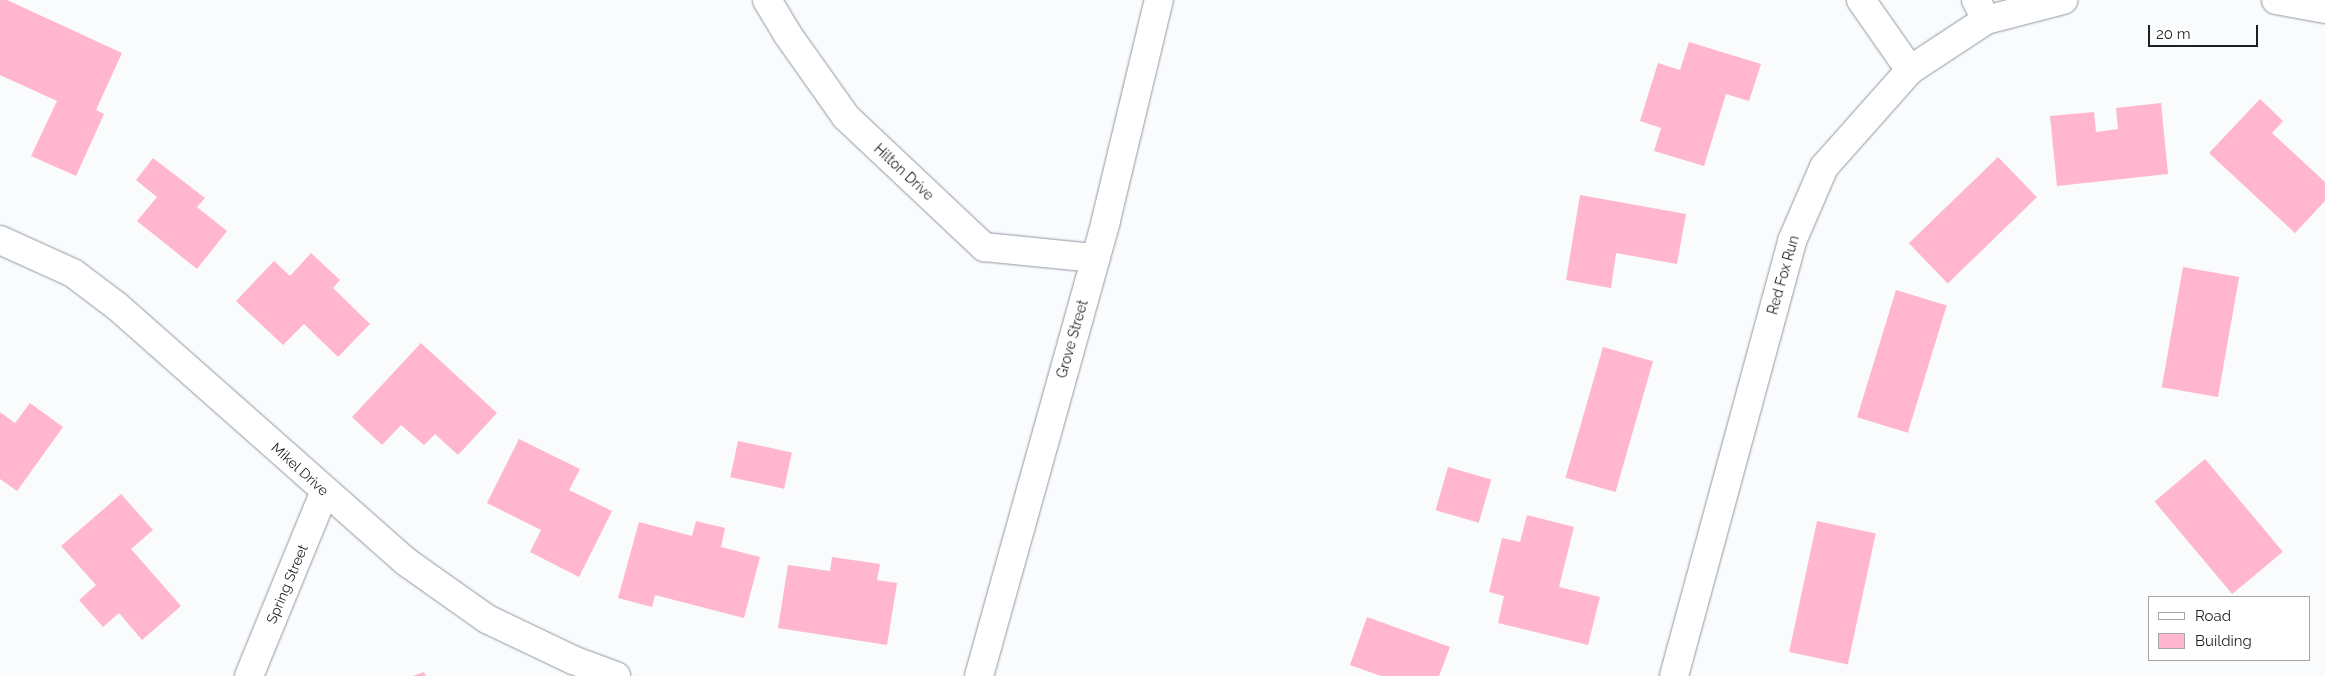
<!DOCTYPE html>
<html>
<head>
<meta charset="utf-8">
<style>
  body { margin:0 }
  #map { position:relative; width:2325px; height:676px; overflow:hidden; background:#f9fbfd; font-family:Raleway,sans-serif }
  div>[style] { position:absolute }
  .building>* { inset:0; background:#ffb6ce; transform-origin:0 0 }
  .roads { filter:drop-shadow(0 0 1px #8f98a1) drop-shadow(0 0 1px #8f98a1) }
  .street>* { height:28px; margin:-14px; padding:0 14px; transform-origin:14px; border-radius:14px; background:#fff }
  span { translate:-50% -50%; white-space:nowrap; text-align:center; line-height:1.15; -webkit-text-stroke:4px #fff; paint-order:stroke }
  .street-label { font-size:14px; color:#1d2023 }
  .legend { position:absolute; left:2148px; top:596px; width:162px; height:65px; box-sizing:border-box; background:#fff; border:1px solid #a5a6a7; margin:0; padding:6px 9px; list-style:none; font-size:15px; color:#1d2023 }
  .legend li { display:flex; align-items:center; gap:10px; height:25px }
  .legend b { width:25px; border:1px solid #a5a6a7 }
  .scale { position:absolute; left:2148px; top:25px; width:110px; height:22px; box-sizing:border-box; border:2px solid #1d2023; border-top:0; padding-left:6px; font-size:15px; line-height:18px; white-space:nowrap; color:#1d2023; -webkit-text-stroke:4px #fff; paint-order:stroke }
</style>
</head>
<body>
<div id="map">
  <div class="building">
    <i style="clip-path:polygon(0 0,7px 0,122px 53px,96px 110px,104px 114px,76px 176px,31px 156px,57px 101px,0 75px)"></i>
    <i style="clip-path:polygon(1689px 42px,1761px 64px,1749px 101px,1726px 94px,1704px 166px,1654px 151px,1661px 128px,1640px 121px,1658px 63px,1680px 70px)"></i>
    <i style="clip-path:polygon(2260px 99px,2283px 121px,2272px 133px,2325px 182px,2325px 201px,2295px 233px,2209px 153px)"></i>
    <i style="clip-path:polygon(2161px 103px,2168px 174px,2057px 186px,2050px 116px,2094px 112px,2096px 132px,2118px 129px,2116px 108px)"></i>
    <i style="left:1998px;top:157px;width:56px;height:124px;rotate:46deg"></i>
    <i style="clip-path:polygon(153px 158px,205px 198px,197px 207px,227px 231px,197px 269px,137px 221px,157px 197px,136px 180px)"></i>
    <i style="clip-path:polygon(1580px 195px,1686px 214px,1677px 264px,1616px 253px,1611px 288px,1566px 280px)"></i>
    <i style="clip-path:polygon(311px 253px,340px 280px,333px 288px,370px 324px,338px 357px,304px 324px,283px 345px,236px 301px,274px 261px,290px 276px)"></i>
    <i style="left:2183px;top:267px;width:57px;height:122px;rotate:10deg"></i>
    <i style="left:1896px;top:290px;width:53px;height:133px;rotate:17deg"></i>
    <i style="clip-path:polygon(421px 343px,497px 413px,458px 455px,435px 434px,424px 445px,401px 425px,382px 445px,352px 417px)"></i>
    <i style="left:1603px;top:347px;width:52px;height:136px;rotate:16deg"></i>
    <i style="clip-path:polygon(30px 403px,63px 427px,17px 491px,0 479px,0 412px,15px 423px)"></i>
    <i style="clip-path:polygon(519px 439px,580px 469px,569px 490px,612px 511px,579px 577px,530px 552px,541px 530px,487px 503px)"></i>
    <i style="left:738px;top:441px;width:55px;height:37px;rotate:12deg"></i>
    <i style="left:2205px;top:459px;width:121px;height:66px;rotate:50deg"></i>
    <i style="left:1448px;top:467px;width:45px;height:45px;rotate:16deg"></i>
    <i style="clip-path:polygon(121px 494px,153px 530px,131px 549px,181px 606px,142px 640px,119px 613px,103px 627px,79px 600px,96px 585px,61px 546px)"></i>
    <i style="clip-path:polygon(1527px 515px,1574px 527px,1559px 587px,1600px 597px,1588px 645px,1498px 623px,1504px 596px,1489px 592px,1502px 538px,1520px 542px)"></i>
    <i style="clip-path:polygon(696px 521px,725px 528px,721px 547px,760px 557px,744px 618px,655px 595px,652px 607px,618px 598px,639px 522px,692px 536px)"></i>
    <i style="left:1817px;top:521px;width:60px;height:134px;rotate:12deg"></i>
    <i style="clip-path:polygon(832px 557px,880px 564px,877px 580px,897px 583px,887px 645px,778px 628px,788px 565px,830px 571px)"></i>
    <i style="clip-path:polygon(1367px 617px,1450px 647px,1439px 676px,1381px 676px,1350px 665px)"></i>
    <i style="clip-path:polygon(424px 672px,426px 676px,413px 676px)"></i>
  </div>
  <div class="roads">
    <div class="street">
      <i style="left:767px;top:0;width:41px;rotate:59deg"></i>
      <i style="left:788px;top:35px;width:100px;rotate:54.7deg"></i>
      <i style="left:846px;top:117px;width:190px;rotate:43.3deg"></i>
      <i style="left:984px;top:247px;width:112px;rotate:5.7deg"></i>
      <i style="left:1861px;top:0;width:85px;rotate:55deg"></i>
      <i style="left:1976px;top:0;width:22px;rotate:63deg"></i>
      <i style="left:2276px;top:0;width:50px;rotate:10.4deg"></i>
      <i style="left:0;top:240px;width:80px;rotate:24.3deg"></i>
      <i style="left:73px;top:273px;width:56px;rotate:37.1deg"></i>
      <i style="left:118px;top:307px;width:383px;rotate:41.5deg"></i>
      <i style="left:405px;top:561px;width:100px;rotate:35.3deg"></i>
      <i style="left:487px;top:619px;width:95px;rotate:25.5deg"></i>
      <i style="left:573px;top:660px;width:46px;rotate:20.4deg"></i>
      <i style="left:249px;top:676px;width:200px;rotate:-67.7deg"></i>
      <i style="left:979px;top:676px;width:473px;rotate:-74.4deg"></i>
      <i style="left:1106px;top:220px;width:226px;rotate:-76.5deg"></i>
      <i style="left:1674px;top:676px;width:451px;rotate:-74.8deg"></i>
      <i style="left:1792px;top:241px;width:81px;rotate:-66.6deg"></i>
      <i style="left:1824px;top:167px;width:130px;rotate:-48.4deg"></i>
      <i style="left:1910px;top:70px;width:91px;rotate:-33.3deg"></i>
      <i style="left:1986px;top:20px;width:80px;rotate:-14.6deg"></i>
    </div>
  </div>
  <div class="street-label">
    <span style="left:904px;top:172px;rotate:43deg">Hilton Drive</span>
    <span style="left:1783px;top:275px;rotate:-74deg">Red Fox Run</span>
    <span style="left:1072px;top:339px;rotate:-74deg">Grove Street</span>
    <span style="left:300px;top:469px;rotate:42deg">Mikel Drive</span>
    <span style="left:287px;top:584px;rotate:-67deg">Spring Street</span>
  </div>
  <ul class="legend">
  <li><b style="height:6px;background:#fff"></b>Road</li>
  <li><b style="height:14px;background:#ffb6ce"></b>Building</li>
  </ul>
  <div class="scale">20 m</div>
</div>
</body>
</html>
